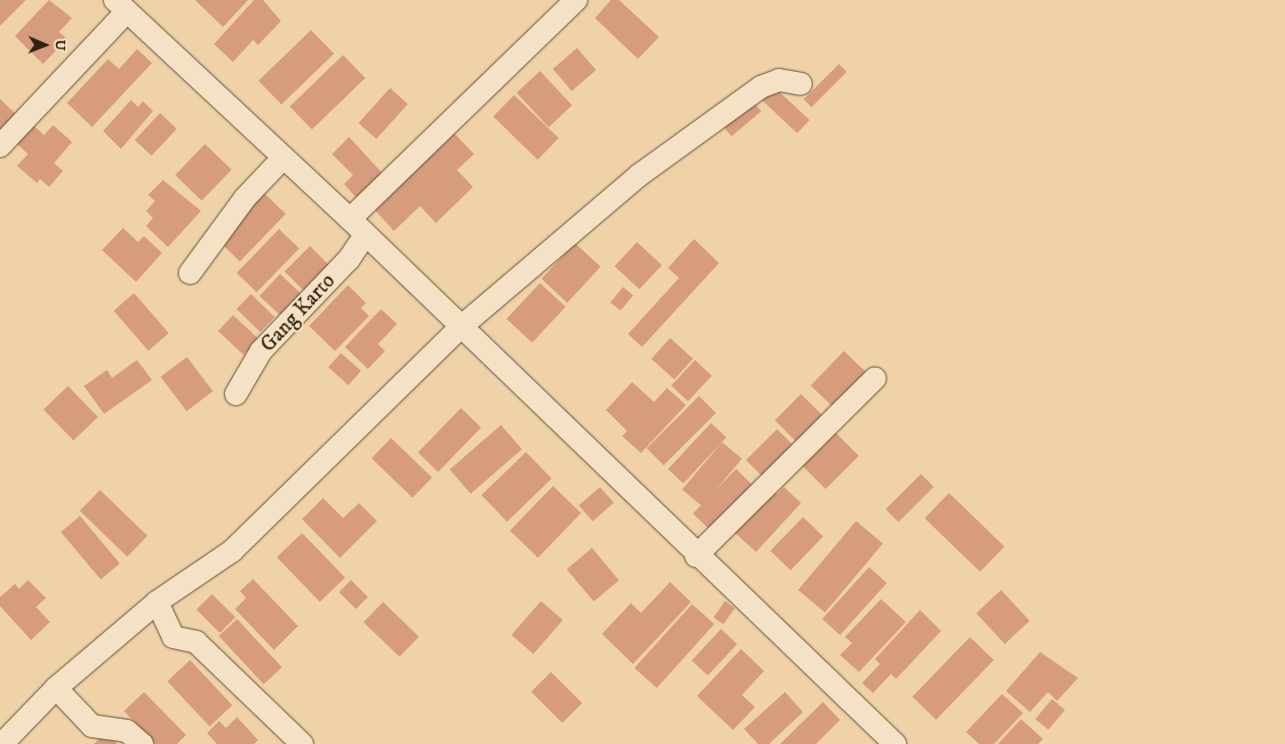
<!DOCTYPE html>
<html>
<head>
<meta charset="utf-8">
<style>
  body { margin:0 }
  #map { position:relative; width:1285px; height:744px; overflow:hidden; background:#efd2a7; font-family:"IM FELL DW Pica",serif }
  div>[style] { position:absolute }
  .building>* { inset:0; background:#d79c7d; transform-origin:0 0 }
  .roads { filter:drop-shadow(0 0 1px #604f38) drop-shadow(0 0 1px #604f38) }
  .street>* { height:22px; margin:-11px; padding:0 11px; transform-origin:11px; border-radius:11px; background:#f5e2c6 }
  span { translate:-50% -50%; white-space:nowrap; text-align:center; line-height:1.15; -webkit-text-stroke:4px #f5e2c6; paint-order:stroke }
  .street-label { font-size:21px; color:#312313 }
  .north { position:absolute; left:20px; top:20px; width:50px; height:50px; -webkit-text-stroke:4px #f5e2c6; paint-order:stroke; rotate:91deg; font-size:14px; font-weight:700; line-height:20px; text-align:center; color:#312313 }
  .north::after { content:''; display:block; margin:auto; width:18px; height:22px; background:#312313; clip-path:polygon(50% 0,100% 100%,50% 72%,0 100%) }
</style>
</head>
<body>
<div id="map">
  <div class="building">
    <i style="clip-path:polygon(0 0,26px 0,0 26px)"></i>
    <i style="clip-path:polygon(49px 0,72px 18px,59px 32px,67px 39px,43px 64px,15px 36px)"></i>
    <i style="clip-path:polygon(195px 0,248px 0,223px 27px)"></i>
    <i style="clip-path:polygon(254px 0,263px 0,281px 21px,258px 45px,253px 40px,233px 62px,214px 44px)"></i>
    <i style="clip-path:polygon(611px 0,619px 0,659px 37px,638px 59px,595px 18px)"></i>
    <i style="left:311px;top:30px;width:33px;height:73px;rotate:46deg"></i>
    <i style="left:577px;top:48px;width:29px;height:32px;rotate:49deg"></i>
    <i style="clip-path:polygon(137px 49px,152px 63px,92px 127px,67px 103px,108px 59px,119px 69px)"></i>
    <i style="left:343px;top:55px;width:32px;height:74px;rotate:46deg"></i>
    <i style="left:839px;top:64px;width:11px;height:50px;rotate:45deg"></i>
    <i style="left:540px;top:71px;width:47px;height:32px;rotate:47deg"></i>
    <i style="left:773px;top:86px;width:50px;height:18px;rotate:43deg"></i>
    <i style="left:390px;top:88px;width:24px;height:47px;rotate:42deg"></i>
    <i style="left:514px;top:95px;width:62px;height:30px;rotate:44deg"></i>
    <i style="clip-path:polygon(0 99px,17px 115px,0 132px)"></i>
    <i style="left:751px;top:99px;width:16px;height:39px;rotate:50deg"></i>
    <i style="clip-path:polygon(131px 100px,138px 107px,143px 101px,153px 111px,121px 149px,103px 131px)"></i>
    <i style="left:160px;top:113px;width:23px;height:37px;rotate:43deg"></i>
    <i style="clip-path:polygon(33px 125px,44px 135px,53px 125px,72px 142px,54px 163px,63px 171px,49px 187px,40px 179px,37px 183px,17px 166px,28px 154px,17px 144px)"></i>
    <i style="clip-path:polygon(454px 133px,474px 154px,457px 170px,473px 187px,436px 223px,420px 206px,394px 231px,374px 209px)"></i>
    <i style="clip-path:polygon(349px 137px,385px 176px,359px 201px,344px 184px,353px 175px,332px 154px)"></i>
    <i style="left:205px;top:144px;width:37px;height:43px;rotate:44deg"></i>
    <i style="clip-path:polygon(163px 180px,201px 211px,168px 247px,146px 226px,153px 218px,146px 211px,155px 201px,148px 195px)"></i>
    <i style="left:262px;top:191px;width:33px;height:66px;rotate:44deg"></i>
    <i style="clip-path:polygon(123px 228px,138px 242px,144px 236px,162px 253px,136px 282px,102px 250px)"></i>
    <i style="left:279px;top:229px;width:28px;height:61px;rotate:44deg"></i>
    <i style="clip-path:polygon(694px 239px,719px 263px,642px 347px,628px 334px,679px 278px,668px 268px)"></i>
    <i style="left:637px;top:242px;width:34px;height:33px;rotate:43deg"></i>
    <i style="left:575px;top:243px;width:35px;height:49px;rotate:43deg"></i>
    <i style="left:310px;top:246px;width:30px;height:36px;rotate:45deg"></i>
    <i style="left:280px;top:274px;width:33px;height:30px;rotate:43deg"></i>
    <i style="left:540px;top:283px;width:35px;height:49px;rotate:43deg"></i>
    <i style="clip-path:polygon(348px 285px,366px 303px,361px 308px,369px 316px,335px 351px,309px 326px)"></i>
    <i style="left:623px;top:287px;width:13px;height:20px;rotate:39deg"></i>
    <i style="left:134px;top:293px;width:53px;height:27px;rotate:49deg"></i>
    <i style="left:251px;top:294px;width:33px;height:21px;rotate:44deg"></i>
    <i style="clip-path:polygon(381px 309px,397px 324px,378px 344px,385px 351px,368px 369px,345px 347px)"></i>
    <i style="left:233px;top:315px;width:35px;height:22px;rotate:43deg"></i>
    <i style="left:670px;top:338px;width:31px;height:28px;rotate:42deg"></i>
    <i style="left:844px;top:351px;width:35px;height:48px;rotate:44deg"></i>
    <i style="left:341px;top:353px;width:27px;height:19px;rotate:42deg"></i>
    <i style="left:187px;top:357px;width:43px;height:33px;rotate:53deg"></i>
    <i style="clip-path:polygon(137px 360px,152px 380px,104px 414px,84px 386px,107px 370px,112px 378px)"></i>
    <i style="left:695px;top:360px;width:23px;height:35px;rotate:43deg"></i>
    <i style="clip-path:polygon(632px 382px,654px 402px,667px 388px,686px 405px,641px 453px,622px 436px,627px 431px,606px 410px)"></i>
    <i style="left:68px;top:386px;width:43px;height:34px;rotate:46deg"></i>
    <i style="left:801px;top:394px;width:38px;height:37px;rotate:45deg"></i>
    <i style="left:699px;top:396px;width:24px;height:74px;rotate:45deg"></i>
    <i style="left:461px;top:408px;width:28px;height:62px;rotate:44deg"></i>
    <i style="left:711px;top:423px;width:21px;height:63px;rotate:43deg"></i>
    <i style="left:501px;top:425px;width:32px;height:68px;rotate:49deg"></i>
    <i style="left:777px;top:429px;width:31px;height:44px;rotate:45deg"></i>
    <i style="left:834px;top:431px;width:35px;height:47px;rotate:45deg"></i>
    <i style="left:391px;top:438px;width:57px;height:28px;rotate:44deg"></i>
    <i style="left:722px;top:442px;width:26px;height:62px;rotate:40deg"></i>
    <i style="left:526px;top:452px;width:37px;height:62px;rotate:46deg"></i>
    <i style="left:736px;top:469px;width:29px;height:62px;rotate:44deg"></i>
    <i style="left:921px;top:474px;width:18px;height:50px;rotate:45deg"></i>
    <i style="left:553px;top:486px;width:39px;height:62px;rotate:44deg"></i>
    <i style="left:600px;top:487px;width:21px;height:28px;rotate:49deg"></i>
    <i style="clip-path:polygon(770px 487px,777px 494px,784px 487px,801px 503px,756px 552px,731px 529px)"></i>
    <i style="left:100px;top:490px;width:66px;height:29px;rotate:44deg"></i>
    <i style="left:949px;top:493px;width:77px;height:35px;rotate:44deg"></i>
    <i style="clip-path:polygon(323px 498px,343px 518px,359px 503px,377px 521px,340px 558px,302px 519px)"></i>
    <i style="left:80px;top:516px;width:62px;height:25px;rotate:50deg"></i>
    <i style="left:803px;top:517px;width:28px;height:47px;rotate:44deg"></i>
    <i style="left:856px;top:521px;width:35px;height:90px;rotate:40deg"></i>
    <i style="left:302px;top:533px;width:62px;height:35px;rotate:46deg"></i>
    <i style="left:592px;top:548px;width:42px;height:33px;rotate:50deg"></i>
    <i style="left:869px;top:567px;width:24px;height:70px;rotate:42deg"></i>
    <i style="clip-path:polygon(253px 579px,298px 626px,274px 650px,235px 609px,246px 598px,240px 591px)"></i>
    <i style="clip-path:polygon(28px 580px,46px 598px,36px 607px,50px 622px,31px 640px,0 606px,0 597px,15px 584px,19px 589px)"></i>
    <i style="left:351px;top:580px;width:24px;height:17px;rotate:45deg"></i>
    <i style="clip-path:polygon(670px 582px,691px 602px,633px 664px,602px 634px,631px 603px,641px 613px)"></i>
    <i style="left:1001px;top:590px;width:42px;height:34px;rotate:47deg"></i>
    <i style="left:212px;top:594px;width:33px;height:22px;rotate:45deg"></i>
    <i style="clip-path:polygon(881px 599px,906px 622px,859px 672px,840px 655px,852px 643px,845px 637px)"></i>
    <i style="left:541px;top:601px;width:29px;height:45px;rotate:41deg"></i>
    <i style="left:725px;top:601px;width:12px;height:20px;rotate:35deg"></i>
    <i style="left:383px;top:602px;width:50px;height:28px;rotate:44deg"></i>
    <i style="left:692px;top:604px;width:30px;height:86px;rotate:42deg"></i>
    <i style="clip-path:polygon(920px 610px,941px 631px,896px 679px,891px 674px,873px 693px,862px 683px,880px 664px,875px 659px)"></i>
    <i style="left:237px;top:619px;width:66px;height:25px;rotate:47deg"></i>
    <i style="left:721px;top:629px;width:22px;height:43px;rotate:43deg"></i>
    <i style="left:970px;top:637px;width:33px;height:83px;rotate:44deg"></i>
    <i style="clip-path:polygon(741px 649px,764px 671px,742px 695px,755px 707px,733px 730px,697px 696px)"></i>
    <i style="clip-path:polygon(1040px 652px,1078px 678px,1057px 701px,1048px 692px,1030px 712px,1006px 691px)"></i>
    <i style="left:190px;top:660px;width:62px;height:31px;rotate:47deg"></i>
    <i style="left:551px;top:672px;width:44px;height:28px;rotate:45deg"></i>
    <i style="clip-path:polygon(144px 692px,186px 735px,177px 744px,155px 744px,124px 711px)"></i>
    <i style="clip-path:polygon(785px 692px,803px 712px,769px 744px,758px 744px,744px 729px)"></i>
    <i style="clip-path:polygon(1002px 694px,1023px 713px,994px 744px,979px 744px,966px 732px)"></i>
    <i style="left:1052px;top:699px;width:17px;height:26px;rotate:40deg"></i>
    <i style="clip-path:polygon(823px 702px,840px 720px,816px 744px,780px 744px)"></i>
    <i style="clip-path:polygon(237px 717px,258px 740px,254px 744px,217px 744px,207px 733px,219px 721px,226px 728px)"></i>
    <i style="clip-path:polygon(1021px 719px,1043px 739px,1038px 744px,998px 744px)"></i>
    <i style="clip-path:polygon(106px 732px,117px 744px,94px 744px)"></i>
  </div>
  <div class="roads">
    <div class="street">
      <i style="left:115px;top:0;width:321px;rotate:43deg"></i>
      <i style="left:350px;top:219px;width:757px;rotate:43.93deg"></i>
      <i style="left:0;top:146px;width:185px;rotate:-46.7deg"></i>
      <i style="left:350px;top:219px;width:315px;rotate:-44.1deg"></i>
      <i style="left:190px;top:273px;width:93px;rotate:-53.7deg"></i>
      <i style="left:245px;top:198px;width:55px;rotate:-46.5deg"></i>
      <i style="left:236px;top:394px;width:50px;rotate:-59.8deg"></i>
      <i style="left:261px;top:351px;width:127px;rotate:-46.3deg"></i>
      <i style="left:349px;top:259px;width:29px;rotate:-56deg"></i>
      <i style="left:696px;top:556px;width:252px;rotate:-44.8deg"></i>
      <i style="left:157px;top:602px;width:38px;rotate:65deg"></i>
      <i style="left:173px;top:637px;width:24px;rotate:12deg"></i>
      <i style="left:196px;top:642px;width:147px;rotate:43.9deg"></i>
      <i style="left:56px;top:688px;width:52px;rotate:46.5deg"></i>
      <i style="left:92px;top:726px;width:35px;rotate:8deg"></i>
      <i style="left:127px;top:731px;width:20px;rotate:41deg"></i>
      <i style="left:2px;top:744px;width:78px;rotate:-46deg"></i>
      <i style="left:56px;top:688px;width:133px;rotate:-40.4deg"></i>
      <i style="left:157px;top:602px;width:91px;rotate:-34.2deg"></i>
      <i style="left:232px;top:551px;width:322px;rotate:-44.4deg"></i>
      <i style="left:462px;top:326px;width:231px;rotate:-40.4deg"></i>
      <i style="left:638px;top:176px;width:152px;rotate:-35.9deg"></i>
      <i style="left:761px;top:87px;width:19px;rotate:-21deg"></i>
      <i style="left:779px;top:80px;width:22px;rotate:10deg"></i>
    </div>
  </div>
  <div class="street-label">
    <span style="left:298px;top:313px;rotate:-47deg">Gang Karto</span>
  </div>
  <div class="north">U</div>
</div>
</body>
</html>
